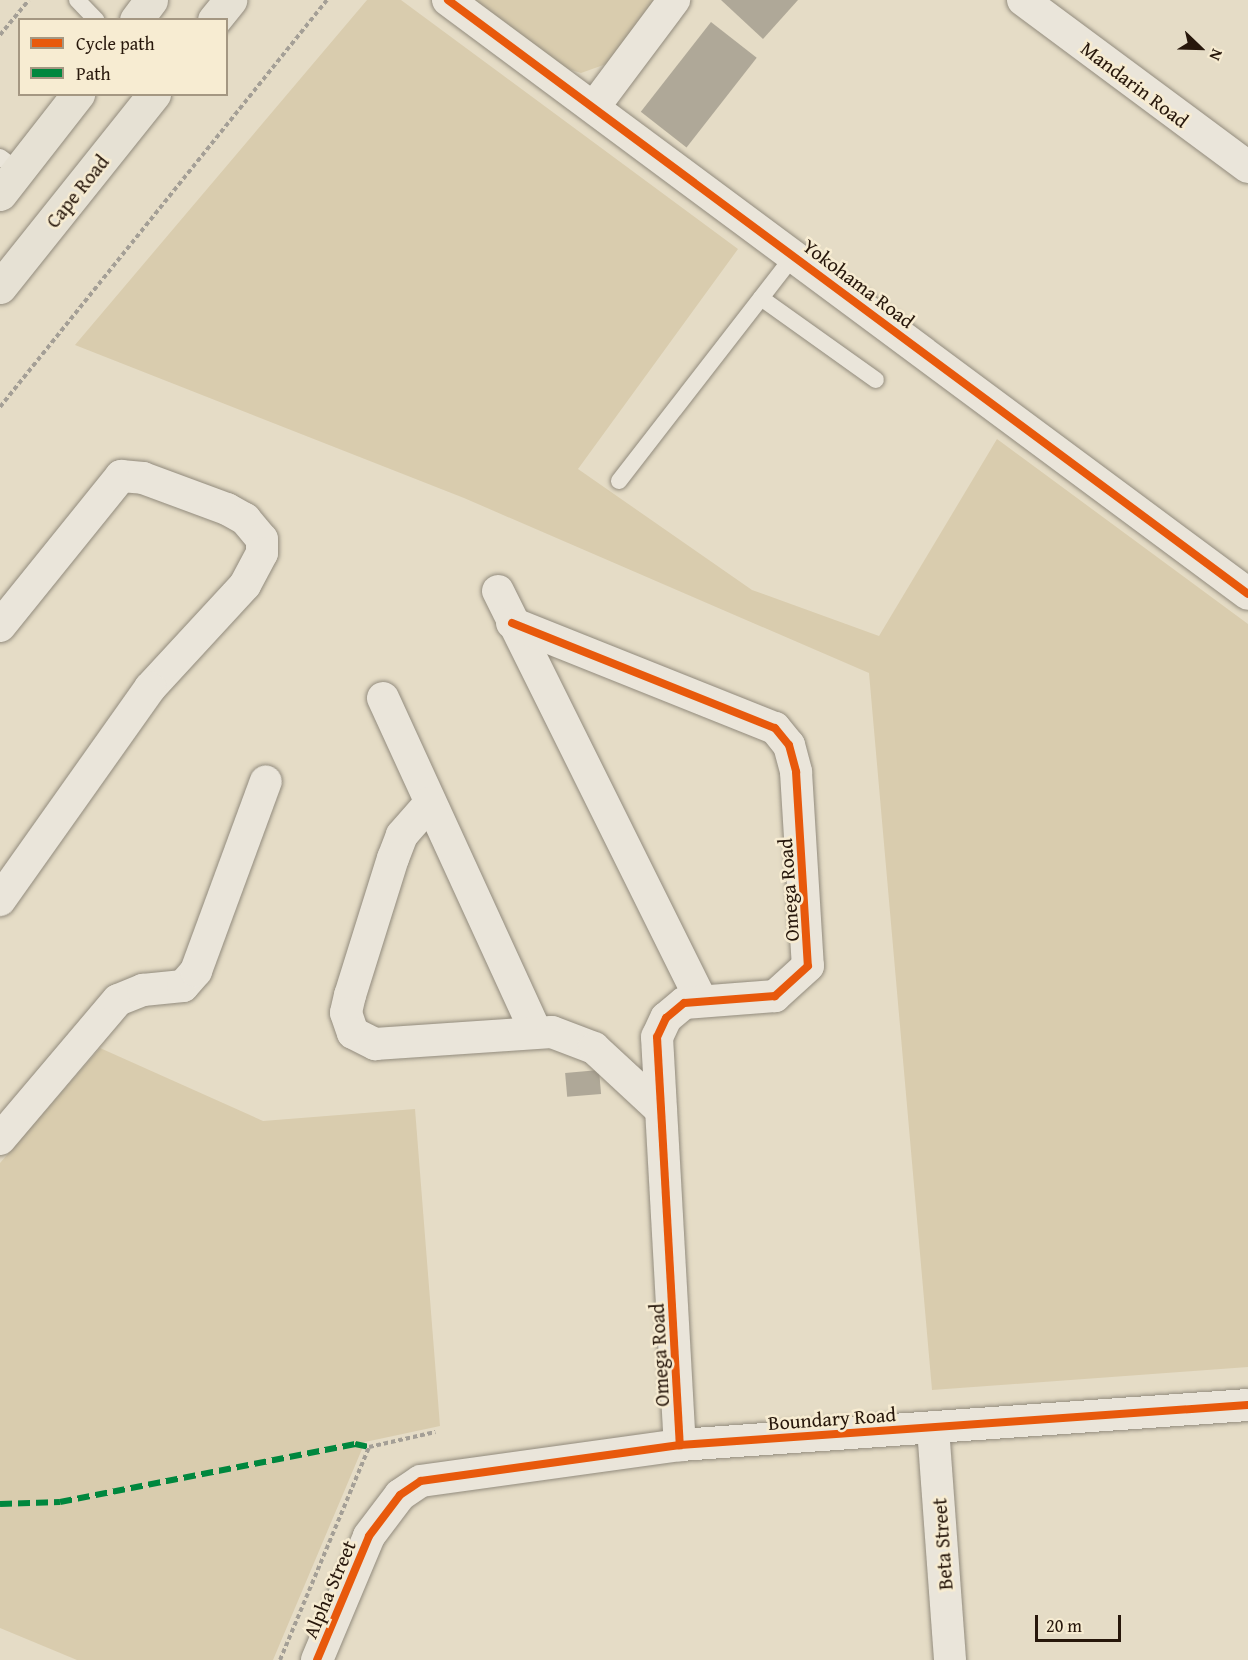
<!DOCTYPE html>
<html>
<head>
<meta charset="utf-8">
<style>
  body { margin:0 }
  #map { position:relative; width:1248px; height:1660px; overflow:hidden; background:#e5dcc6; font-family:"Gentium Book Plus",serif }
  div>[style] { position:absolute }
  .green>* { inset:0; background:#d9ccae }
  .building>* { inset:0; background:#afa898; transform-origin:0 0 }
  .path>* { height:4px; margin-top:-2px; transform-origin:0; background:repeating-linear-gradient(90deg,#a49f96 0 4.5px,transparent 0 7.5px) }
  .roads { filter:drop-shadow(0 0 2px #928b7d) drop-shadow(0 0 2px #928b7d) }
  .lane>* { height:16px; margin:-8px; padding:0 8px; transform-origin:8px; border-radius:8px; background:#eae5da }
  .street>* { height:32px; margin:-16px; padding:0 16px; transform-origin:16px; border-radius:16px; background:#eae5da }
  .primary>* { height:33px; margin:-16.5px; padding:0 16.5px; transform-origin:16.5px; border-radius:16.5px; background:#e6e1d4 }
  .quiet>* { height:6px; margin-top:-3px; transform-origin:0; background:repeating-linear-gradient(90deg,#00873e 0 12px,transparent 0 18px) }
  .cycleway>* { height:8px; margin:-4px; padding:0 4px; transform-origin:4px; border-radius:4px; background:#e8590c }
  span { translate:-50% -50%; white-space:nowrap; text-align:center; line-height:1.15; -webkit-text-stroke:5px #f7ecd2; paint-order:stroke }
  .street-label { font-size:20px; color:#27170b }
  .legend { position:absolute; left:18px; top:18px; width:210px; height:78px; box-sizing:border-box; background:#f7ecd2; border:2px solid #a49782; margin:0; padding:8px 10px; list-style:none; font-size:18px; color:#27170b }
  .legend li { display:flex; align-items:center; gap:12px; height:30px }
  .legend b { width:30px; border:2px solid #a49782 }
  .north { position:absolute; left:1170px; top:18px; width:60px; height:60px; -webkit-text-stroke:4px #f7ecd2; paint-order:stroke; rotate:113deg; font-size:16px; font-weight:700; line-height:24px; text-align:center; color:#27170b }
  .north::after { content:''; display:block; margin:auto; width:21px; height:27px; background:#27170b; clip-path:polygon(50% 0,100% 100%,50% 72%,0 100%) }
  .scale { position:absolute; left:1035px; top:1615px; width:86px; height:27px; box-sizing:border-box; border:3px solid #27170b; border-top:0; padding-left:8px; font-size:18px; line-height:21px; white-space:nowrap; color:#27170b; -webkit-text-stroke:4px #f7ecd2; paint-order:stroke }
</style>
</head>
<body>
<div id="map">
  <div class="green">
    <i style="clip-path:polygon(367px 0,401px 0,738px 249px,578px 469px,752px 590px,879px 636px,997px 439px,1248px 624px,1248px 1367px,932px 1390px,869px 673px,464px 498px,75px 345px)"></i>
    <i style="clip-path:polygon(472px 0,656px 0,609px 63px,581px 73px,562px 67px)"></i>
    <i style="clip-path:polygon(100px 1048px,263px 1121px,415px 1109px,440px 1426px,365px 1442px,273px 1660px,77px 1660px,0 1628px,0 1163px)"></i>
  </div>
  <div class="building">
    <i style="clip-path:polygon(721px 0,798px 0,763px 39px)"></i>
    <i style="left:711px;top:22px;width:58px;height:114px;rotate:38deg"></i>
    <i style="left:599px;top:1070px;width:24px;height:34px;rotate:85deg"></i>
  </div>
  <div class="path">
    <i style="left:0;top:35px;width:45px;rotate:-50.4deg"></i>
    <i style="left:0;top:407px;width:522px;rotate:-51.22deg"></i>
    <i style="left:280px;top:1660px;width:231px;rotate:-67.3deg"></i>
    <i style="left:369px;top:1447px;width:68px;rotate:-12.8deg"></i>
  </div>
  <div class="roads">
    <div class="lane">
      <i style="left:77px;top:0;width:28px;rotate:46deg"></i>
      <i style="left:0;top:157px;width:24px;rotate:36deg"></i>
      <i style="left:761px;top:298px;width:141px;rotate:35.5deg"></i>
      <i style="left:619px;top:481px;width:286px;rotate:-52.2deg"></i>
    </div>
    <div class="street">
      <i style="left:448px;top:0;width:996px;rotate:36.59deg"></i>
      <i style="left:1023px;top:0;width:280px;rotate:36.6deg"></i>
      <i style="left:594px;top:107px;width:134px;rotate:-53.2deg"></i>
      <i style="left:498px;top:591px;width:454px;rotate:63.6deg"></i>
      <i style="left:512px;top:623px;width:283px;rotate:21.8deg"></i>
      <i style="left:775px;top:728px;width:22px;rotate:51deg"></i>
      <i style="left:789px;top:745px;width:28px;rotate:75deg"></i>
      <i style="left:796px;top:772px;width:194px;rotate:86.5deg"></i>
      <i style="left:808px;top:966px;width:45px;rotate:137.7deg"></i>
      <i style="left:775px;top:996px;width:91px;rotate:175.6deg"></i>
      <i style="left:684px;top:1003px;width:23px;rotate:140deg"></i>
      <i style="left:666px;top:1018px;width:21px;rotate:115deg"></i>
      <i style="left:657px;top:1037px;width:409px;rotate:86.8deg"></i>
      <i style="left:0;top:626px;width:193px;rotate:-51.1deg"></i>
      <i style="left:121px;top:476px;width:22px;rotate:5deg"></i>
      <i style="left:143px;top:478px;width:90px;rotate:20.3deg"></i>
      <i style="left:227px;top:509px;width:21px;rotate:29deg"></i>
      <i style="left:245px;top:519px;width:26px;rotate:50deg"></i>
      <i style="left:262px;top:539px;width:14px;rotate:90deg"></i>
      <i style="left:262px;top:553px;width:36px;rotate:118deg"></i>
      <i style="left:245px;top:585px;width:140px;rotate:132.7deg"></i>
      <i style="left:150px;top:688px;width:260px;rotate:125.3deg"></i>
      <i style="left:383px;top:698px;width:365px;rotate:65.4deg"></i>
      <i style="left:430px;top:803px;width:43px;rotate:131.2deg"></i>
      <i style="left:402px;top:835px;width:25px;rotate:111deg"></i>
      <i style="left:393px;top:858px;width:144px;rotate:107.4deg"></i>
      <i style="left:350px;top:995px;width:18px;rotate:103deg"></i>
      <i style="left:346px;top:1013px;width:21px;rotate:71deg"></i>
      <i style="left:353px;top:1033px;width:25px;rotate:27deg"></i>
      <i style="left:375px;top:1044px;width:177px;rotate:-3.9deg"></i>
      <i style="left:552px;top:1032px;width:45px;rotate:20.9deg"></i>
      <i style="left:594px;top:1048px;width:91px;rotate:42.8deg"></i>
      <i style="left:0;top:1139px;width:182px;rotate:-49.7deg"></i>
      <i style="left:118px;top:1000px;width:27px;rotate:-22deg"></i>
      <i style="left:143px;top:990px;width:40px;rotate:-5.7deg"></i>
      <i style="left:183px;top:986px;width:20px;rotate:-49deg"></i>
      <i style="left:196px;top:971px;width:202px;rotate:-69.8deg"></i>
      <i style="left:933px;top:1428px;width:233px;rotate:85.8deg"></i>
      <i style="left:317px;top:1660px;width:134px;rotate:-67.2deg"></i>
      <i style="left:369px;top:1536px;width:51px;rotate:-52.9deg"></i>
      <i style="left:400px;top:1495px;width:25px;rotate:-34deg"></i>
      <i style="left:421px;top:1481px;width:261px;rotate:-7.9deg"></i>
      <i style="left:680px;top:1445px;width:569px;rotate:-4.03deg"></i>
    </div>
    <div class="primary">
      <i style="left:136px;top:20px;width:25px;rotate:-53deg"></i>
      <i style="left:214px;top:20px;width:26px;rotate:-51deg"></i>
      <i style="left:0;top:194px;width:127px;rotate:-52deg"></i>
      <i style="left:0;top:287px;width:247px;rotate:-51.4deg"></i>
    </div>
  </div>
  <div class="quiet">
    <i style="left:0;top:1504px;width:60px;rotate:-1.9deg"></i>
    <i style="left:60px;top:1502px;width:301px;rotate:-11.1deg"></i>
    <i style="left:355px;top:1444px;width:14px;rotate:12deg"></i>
  </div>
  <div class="cycleway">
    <i style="left:448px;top:0;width:996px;rotate:36.59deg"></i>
    <i style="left:512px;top:623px;width:283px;rotate:21.8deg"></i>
    <i style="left:775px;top:728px;width:22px;rotate:51deg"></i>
    <i style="left:789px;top:745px;width:28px;rotate:75deg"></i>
    <i style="left:796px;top:772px;width:194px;rotate:86.5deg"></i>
    <i style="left:808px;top:966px;width:45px;rotate:137.7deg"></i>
    <i style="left:775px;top:996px;width:91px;rotate:175.6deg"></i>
    <i style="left:684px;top:1003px;width:23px;rotate:140deg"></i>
    <i style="left:666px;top:1018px;width:21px;rotate:115deg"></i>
    <i style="left:657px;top:1037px;width:409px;rotate:86.8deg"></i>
    <i style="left:317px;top:1660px;width:134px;rotate:-67.2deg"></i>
    <i style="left:369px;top:1536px;width:51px;rotate:-52.9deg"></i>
    <i style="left:400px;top:1495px;width:25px;rotate:-34deg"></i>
    <i style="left:421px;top:1481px;width:261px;rotate:-7.9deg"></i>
    <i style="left:680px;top:1445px;width:569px;rotate:-4.03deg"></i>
  </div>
  <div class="street-label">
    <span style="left:1135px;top:84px;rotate:37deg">Mandarin Road</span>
    <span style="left:77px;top:191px;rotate:-51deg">Cape Road</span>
    <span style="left:859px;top:283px;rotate:37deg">Yokohama Road</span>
    <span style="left:788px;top:890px;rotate:-94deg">Omega Road</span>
    <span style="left:659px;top:1355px;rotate:-93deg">Omega Road</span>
    <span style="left:832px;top:1418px;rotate:-4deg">Boundary Road</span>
    <span style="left:942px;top:1544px;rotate:-94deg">Beta Street</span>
    <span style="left:329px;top:1589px;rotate:-67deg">Alpha Street</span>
  </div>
  <ul class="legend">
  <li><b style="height:8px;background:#e8590c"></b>Cycle path</li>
  <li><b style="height:8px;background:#00873e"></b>Path</li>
  </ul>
  <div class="north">N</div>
  <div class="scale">20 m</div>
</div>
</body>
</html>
